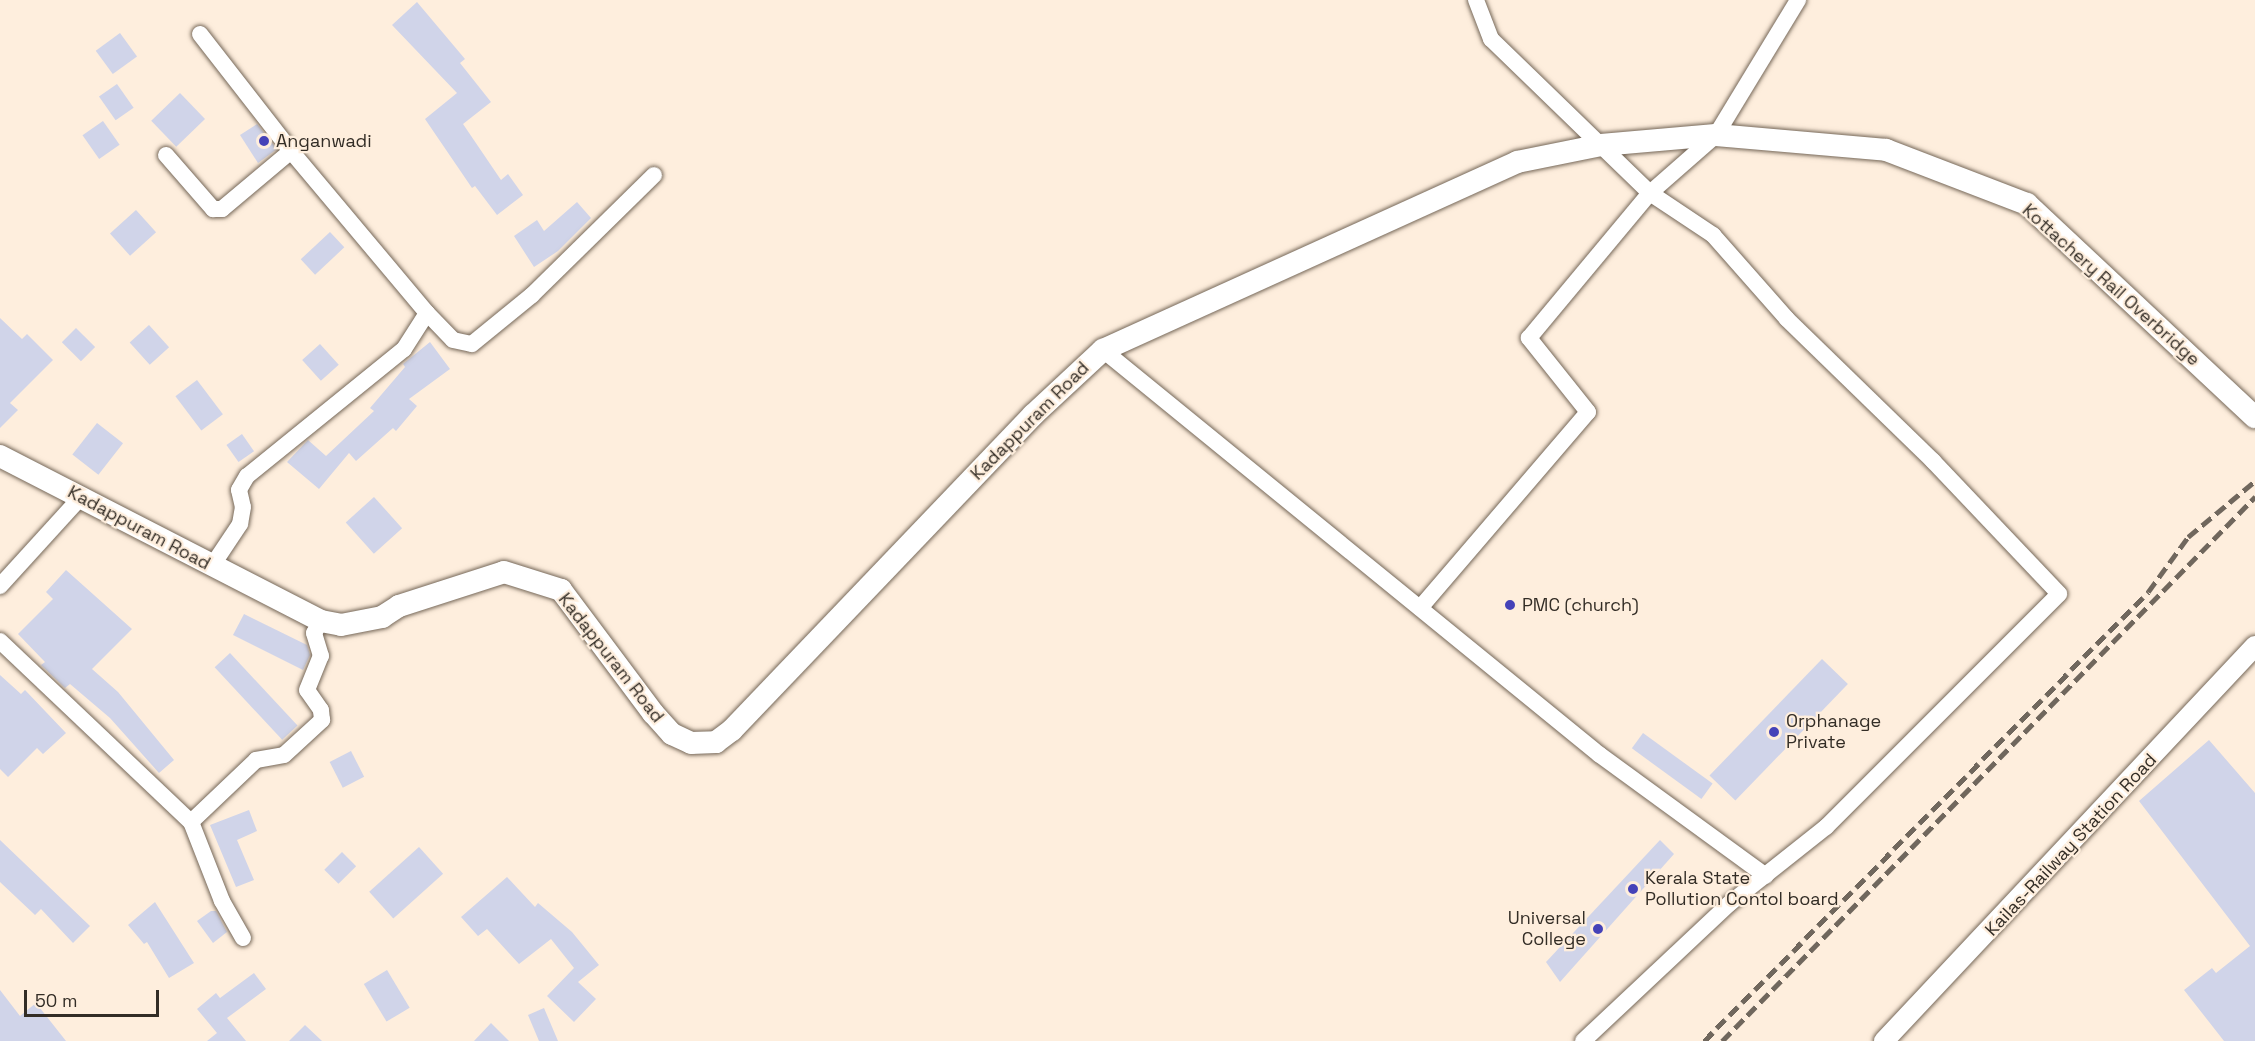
<!DOCTYPE html>
<html>
<head>
<meta charset="utf-8">
<style>
  body { margin:0 }
  #map { position:relative; width:2255px; height:1041px; overflow:hidden; background:#feeedd; font-family:"Space Grotesk",sans-serif }
  div>[style] { position:absolute }
  .building>* { inset:0; background:#d0d4e9; transform-origin:0 0 }
  .roads { filter:drop-shadow(0 0 2px #756758) drop-shadow(0 0 2px #756758) }
  .minor>* { height:16px; margin:-8px; padding:0 8px; transform-origin:8px; border-radius:8px; background:#fff }
  .tertiary>* { height:20px; margin:-10px; padding:0 10px; transform-origin:10px; border-radius:10px; background:#fff }
  .secondary>* { height:22px; margin:-11px; padding:0 11px; transform-origin:11px; border-radius:11px; background:#fff }
  .rail>* { height:4.5px; margin-top:-2.25px; transform-origin:0; background:repeating-linear-gradient(90deg,#70675d 0 12px,transparent 0 18px) }
  .dots>* { width:16px; height:16px; translate:-50% -50%; box-sizing:border-box; border:3px solid #feeedd; border-radius:50% }
  span { translate:-50% -50%; white-space:nowrap; text-align:center; line-height:1.15; -webkit-text-stroke:4.5px #feeedd; paint-order:stroke }
  .poi-label { font-size:18px; color:#332d26 }
  .left { translate:0 -50%; text-align:left }
  .right { translate:-100% -50%; text-align:right }
  .street-label { font-size:18px; color:#332d26 }
  .scale { position:absolute; left:24px; top:990px; width:135px; height:27px; box-sizing:border-box; border:3px solid #332d26; border-top:0; padding-left:8px; font-size:18px; line-height:21px; white-space:nowrap; color:#332d26; -webkit-text-stroke:4px #feeedd; paint-order:stroke }
</style>
</head>
<body>
<div id="map">
  <div class="building">
    <i style="clip-path:polygon(417px 2px,465px 59px,460px 63px,491px 102px,463px 124px,501px 180px,508px 174px,523px 195px,497px 215px,475px 186px,472px 188px,425px 119px,457px 93px,392px 25px)"></i>
    <i style="left:120px;top:33px;width:29px;height:30px;rotate:54deg"></i>
    <i style="left:117px;top:84px;width:29px;height:22px;rotate:55deg"></i>
    <i style="left:180px;top:93px;width:36px;height:40px;rotate:46deg"></i>
    <i style="left:103px;top:121px;width:29px;height:25px;rotate:55deg"></i>
    <i style="clip-path:polygon(257px 124px,277px 149px,258px 163px,240px 135px)"></i>
    <i style="clip-path:polygon(577px 202px,591px 218px,558px 251px,534px 267px,514px 236px,537px 220px,544px 231px)"></i>
    <i style="left:136px;top:210px;width:30px;height:35px;rotate:48deg"></i>
    <i style="left:330px;top:232px;width:21px;height:40px;rotate:47deg"></i>
    <i style="clip-path:polygon(0 318px,22px 339px,27px 334px,53px 360px,10px 403px,18px 410px,0 428px)"></i>
    <i style="left:149px;top:325px;width:30px;height:26px;rotate:48deg"></i>
    <i style="left:76px;top:328px;width:27px;height:20px;rotate:45deg"></i>
    <i style="clip-path:polygon(430px 342px,450px 369px,409px 399px,417px 406px,396px 431px,393px 428px,356px 461px,349px 453px,319px 489px,287px 462px,308px 440px,326px 456px,374px 411px,370px 408px,405px 367px,403px 364px)"></i>
    <i style="left:320px;top:344px;width:28px;height:24px;rotate:48deg"></i>
    <i style="left:197px;top:380px;width:43px;height:27px;rotate:53deg"></i>
    <i style="left:97px;top:423px;width:33px;height:40px;rotate:38deg"></i>
    <i style="left:242px;top:434px;width:21px;height:19px;rotate:55deg"></i>
    <i style="left:374px;top:497px;width:42px;height:38px;rotate:48deg"></i>
    <i style="clip-path:polygon(66px 570px,132px 629px,92px 669px,118px 692px,174px 760px,159px 773px,110px 718px,70px 684px,65px 688px,41px 665px,45px 662px,18px 634px,53px 599px,46px 592px)"></i>
    <i style="clip-path:polygon(244px 614px,307px 645px,310px 655px,303px 670px,233px 635px)"></i>
    <i style="left:230px;top:653px;width:99px;height:21px;rotate:47deg"></i>
    <i style="left:1822px;top:659px;width:36px;height:162px;rotate:44deg"></i>
    <i style="clip-path:polygon(0 675px,21px 694px,25px 690px,66px 733px,43px 754px,37px 748px,8px 777px,0 769px)"></i>
    <i style="left:1643px;top:733px;width:86px;height:19px;rotate:36deg"></i>
    <i style="clip-path:polygon(2209px 740px,2255px 793px,2255px 1041px,2224px 1041px,2184px 990px,2212px 968px,2216px 973px,2250px 946px,2139px 801px)"></i>
    <i style="left:351px;top:751px;width:29px;height:24px;rotate:63deg"></i>
    <i style="clip-path:polygon(249px 810px,257px 831px,237px 840px,254px 880px,236px 887px,210px 825px)"></i>
    <i style="clip-path:polygon(0 840px,90px 926px,73px 943px,41px 909px,35px 915px,0 882px)"></i>
    <i style="clip-path:polygon(1660px 840px,1674px 854px,1560px 982px,1546px 962px)"></i>
    <i style="left:419px;top:847px;width:36px;height:67px;rotate:48deg"></i>
    <i style="left:342px;top:852px;width:20px;height:25px;rotate:45deg"></i>
    <i style="clip-path:polygon(507px 877px,535px 907px,538px 903px,572px 932px,599px 965px,578px 982px,596px 999px,574px 1022px,547px 996px,574px 968px,551px 939px,519px 964px,487px 929px,478px 936px,461px 917px)"></i>
    <i style="clip-path:polygon(155px 902px,194px 963px,169px 978px,147px 942px,144px 944px,128px 925px)"></i>
    <i style="clip-path:polygon(211px 911px,216px 911px,227px 932px,213px 943px,197px 921px)"></i>
    <i style="left:387px;top:970px;width:44px;height:27px;rotate:59deg"></i>
    <i style="clip-path:polygon(254px 973px,266px 989px,227px 1018px,246px 1041px,207px 1041px,217px 1033px,197px 1009px,216px 993px,220px 998px)"></i>
    <i style="clip-path:polygon(0 990px,20px 1016px,36px 1003px,66px 1041px,0 1041px)"></i>
    <i style="clip-path:polygon(544px 1008px,558px 1041px,539px 1041px,528px 1015px)"></i>
    <i style="clip-path:polygon(491px 1023px,509px 1041px,474px 1041px)"></i>
    <i style="clip-path:polygon(305px 1025px,322px 1041px,289px 1041px)"></i>
  </div>
  <div class="roads">
    <div class="minor">
      <i style="left:1476px;top:0;width:42px;rotate:69deg"></i>
      <i style="left:1491px;top:39px;width:221px;rotate:44.1deg"></i>
      <i style="left:1650px;top:193px;width:76px;rotate:33.7deg"></i>
      <i style="left:1713px;top:235px;width:112px;rotate:48.6deg"></i>
      <i style="left:1787px;top:319px;width:204px;rotate:44.2deg"></i>
      <i style="left:1933px;top:461px;width:183px;rotate:46.5deg"></i>
      <i style="left:2059px;top:594px;width:330px;rotate:135deg"></i>
      <i style="left:1826px;top:827px;width:124px;rotate:141.6deg"></i>
      <i style="left:1729px;top:904px;width:200px;rotate:136.8deg"></i>
      <i style="left:200px;top:34px;width:148px;rotate:52.1deg"></i>
      <i style="left:166px;top:155px;width:72px;rotate:49deg"></i>
      <i style="left:213px;top:209px;width:9px"></i>
      <i style="left:222px;top:209px;width:90px;rotate:-40deg"></i>
      <i style="left:291px;top:151px;width:212px;rotate:50deg"></i>
      <i style="left:427px;top:313px;width:43px;rotate:122.6deg"></i>
      <i style="left:404px;top:349px;width:202px;rotate:141deg"></i>
      <i style="left:247px;top:476px;width:16px;rotate:120deg"></i>
      <i style="left:239px;top:490px;width:17px;rotate:77deg"></i>
      <i style="left:243px;top:507px;width:17px;rotate:100deg"></i>
      <i style="left:240px;top:524px;width:50px;rotate:123.7deg"></i>
      <i style="left:427px;top:313px;width:37px;rotate:46deg"></i>
      <i style="left:453px;top:340px;width:19px;rotate:12deg"></i>
      <i style="left:472px;top:344px;width:77px;rotate:-39.2deg"></i>
      <i style="left:532px;top:295px;width:171px;rotate:-44.5deg"></i>
      <i style="left:1103px;top:350px;width:641px;rotate:39.18deg"></i>
      <i style="left:1600px;top:755px;width:205px;rotate:36.1deg"></i>
      <i style="left:0;top:586px;width:120px;rotate:-47.7deg"></i>
      <i style="left:1420px;top:608px;width:258px;rotate:-49.4deg"></i>
      <i style="left:1588px;top:412px;width:95px;rotate:-128.6deg"></i>
      <i style="left:1529px;top:338px;width:189px;rotate:-50.2deg"></i>
      <i style="left:1650px;top:193px;width:88px;rotate:-41.3deg"></i>
      <i style="left:1716px;top:135px;width:158px;rotate:-58.7deg"></i>
      <i style="left:0;top:641px;width:263px;rotate:43.5deg"></i>
      <i style="left:243px;top:938px;width:43px;rotate:-119.6deg"></i>
      <i style="left:222px;top:901px;width:85px;rotate:-111.4deg"></i>
      <i style="left:191px;top:822px;width:90px;rotate:-43.6deg"></i>
      <i style="left:256px;top:760px;width:28px;rotate:-10deg"></i>
      <i style="left:284px;top:755px;width:52px;rotate:-42.6deg"></i>
      <i style="left:322px;top:720px;width:10px;rotate:-96deg"></i>
      <i style="left:321px;top:710px;width:24px;rotate:-125deg"></i>
      <i style="left:307px;top:690px;width:37px;rotate:-68deg"></i>
      <i style="left:321px;top:656px;width:24px;rotate:-107deg"></i>
      <i style="left:314px;top:633px;width:14px;rotate:-60deg"></i>
    </div>
    <div class="tertiary">
      <i style="left:1884px;top:1041px;width:542px;rotate:-46.79deg"></i>
    </div>
    <div class="secondary">
      <i style="left:0;top:456px;width:361px;rotate:27.2deg"></i>
      <i style="left:321px;top:621px;width:20px;rotate:11deg"></i>
      <i style="left:341px;top:625px;width:42px;rotate:-11deg"></i>
      <i style="left:382px;top:617px;width:20px;rotate:-33deg"></i>
      <i style="left:399px;top:606px;width:110px;rotate:-17.9deg"></i>
      <i style="left:504px;top:572px;width:60px;rotate:17.5deg"></i>
      <i style="left:561px;top:590px;width:154px;rotate:53.2deg"></i>
      <i style="left:653px;top:713px;width:28px;rotate:48deg"></i>
      <i style="left:672px;top:734px;width:21px;rotate:25deg"></i>
      <i style="left:691px;top:743px;width:25px;rotate:-2deg"></i>
      <i style="left:716px;top:742px;width:20px;rotate:-37deg"></i>
      <i style="left:732px;top:730px;width:436px;rotate:-46.3deg"></i>
      <i style="left:1033px;top:415px;width:96px;rotate:-42.9deg"></i>
      <i style="left:1103px;top:350px;width:455px;rotate:-24.4deg"></i>
      <i style="left:1517px;top:162px;width:86px;rotate:-11.4deg"></i>
      <i style="left:1601px;top:145px;width:115px;rotate:-5deg"></i>
      <i style="left:1716px;top:135px;width:171px;rotate:5deg"></i>
      <i style="left:1886px;top:150px;width:151px;rotate:21deg"></i>
      <i style="left:2027px;top:204px;width:312px;rotate:43.1deg"></i>
    </div>
  </div>
  <div class="rail">
    <i style="left:1704px;top:1041px;width:631px;rotate:-45.32deg"></i>
    <i style="left:2148px;top:592px;width:68px;rotate:-54deg"></i>
    <i style="left:2188px;top:537px;width:87px;rotate:-39.9deg"></i>
    <i style="left:1722px;top:1041px;width:762px;rotate:-45.59deg"></i>
  </div>
  <div class="dots">
    <i style="left:264px;top:141px;background:#4542b8"></i>
    <i style="left:1510px;top:605px;background:#4542b8"></i>
    <i style="left:1774px;top:732px;background:#4542b8"></i>
    <i style="left:1633px;top:889px;background:#4542b8"></i>
    <i style="left:1598px;top:929px;background:#4542b8"></i>
  </div>
  <div class="poi-label">
    <span class="left" style="left:276px;top:141px">Anganwadi</span>
    <span class="left" style="left:1522px;top:605px">PMC (church)</span>
    <span class="left" style="left:1786px;top:732px">Orphanage<br>Private</span>
    <span class="left" style="left:1645px;top:889px">Kerala State<br>Pollution Contol board</span>
    <span class="right" style="left:1586px;top:929px">Universal<br>College</span>
  </div>
  <div class="street-label">
    <span style="left:2111px;top:285px;rotate:42deg">Kottachery Rail Overbridge</span>
    <span style="left:1030px;top:421px;rotate:-45deg">Kadappuram Road</span>
    <span style="left:139px;top:528px;rotate:28deg">Kadappuram Road</span>
    <span style="left:611px;top:658px;rotate:52deg">Kadappuram Road</span>
    <span style="left:2071px;top:845px;rotate:-47deg">Kailas-Railway Station Road</span>
  </div>
  <div class="scale">50 m</div>
</div>
</body>
</html>
